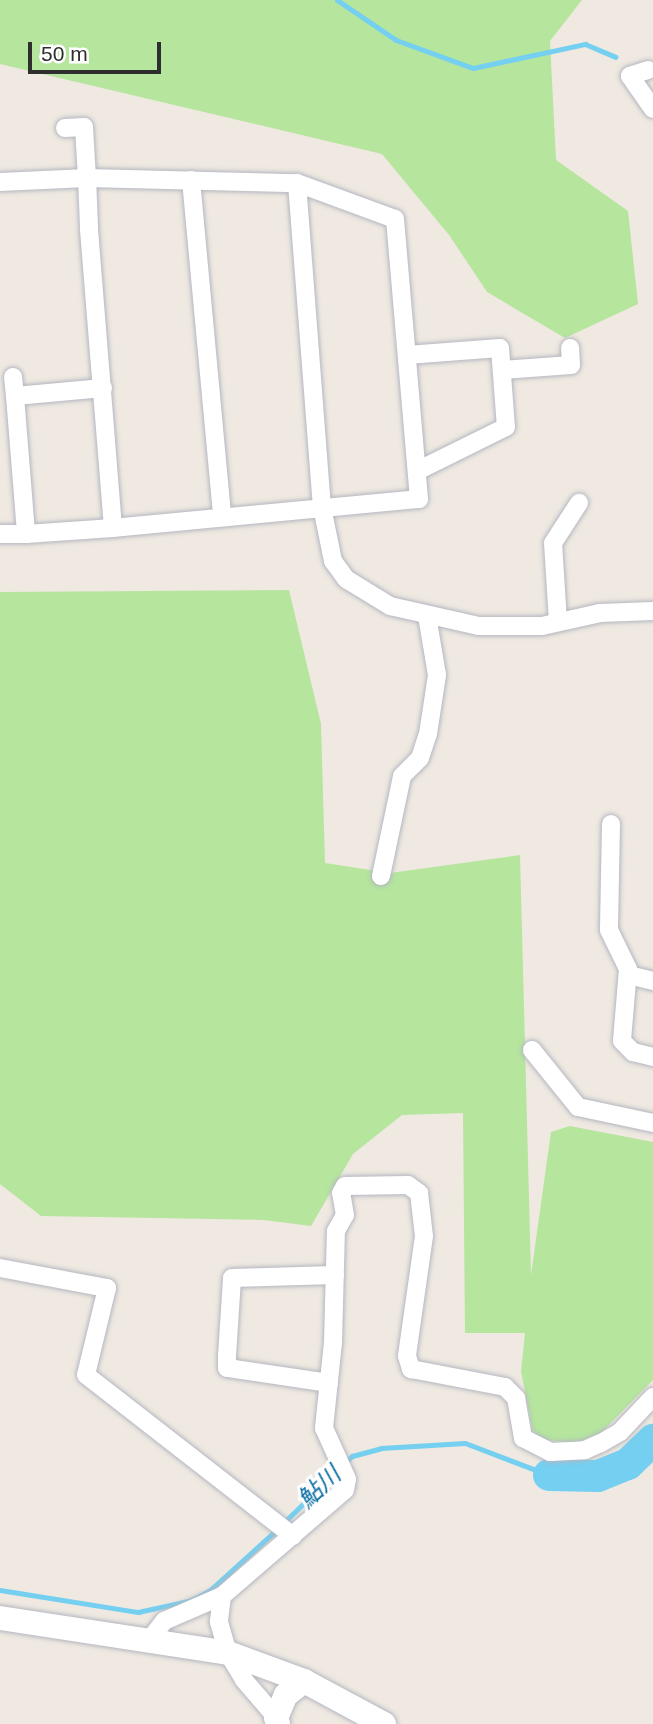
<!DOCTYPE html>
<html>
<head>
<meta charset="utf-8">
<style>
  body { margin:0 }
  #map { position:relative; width:653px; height:1724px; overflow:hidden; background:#efe9e1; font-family:Helvetica,"Noto Sans JP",sans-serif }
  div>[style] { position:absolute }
  .green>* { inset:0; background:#b6e59e }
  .stream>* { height:5px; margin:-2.5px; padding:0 2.5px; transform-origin:2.5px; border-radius:2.5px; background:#75cff0 }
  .river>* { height:32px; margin:-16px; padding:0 16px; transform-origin:16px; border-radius:16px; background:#75cff0 }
  .roads { filter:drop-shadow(0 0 2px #b4b7c1) drop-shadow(0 0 2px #b4b7c1) }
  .street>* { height:18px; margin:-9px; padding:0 9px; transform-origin:9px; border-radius:9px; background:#fff }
  .secondary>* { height:24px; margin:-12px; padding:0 12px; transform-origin:12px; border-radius:12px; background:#fff }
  span { translate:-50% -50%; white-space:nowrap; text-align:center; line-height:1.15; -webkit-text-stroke:6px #fff; paint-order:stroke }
  .water-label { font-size:24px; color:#0d6fa3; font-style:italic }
  .scale { position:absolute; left:28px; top:42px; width:133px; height:32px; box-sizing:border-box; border:4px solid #2e2e2e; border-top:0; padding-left:9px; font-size:21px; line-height:24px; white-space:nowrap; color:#2e2e2e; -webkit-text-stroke:5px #fff; paint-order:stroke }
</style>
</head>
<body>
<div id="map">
  <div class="green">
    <i style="clip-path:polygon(0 0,582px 0,550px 41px,556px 160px,628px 211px,638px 304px,565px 338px,487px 292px,449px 235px,382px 154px,0 64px)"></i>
    <i style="clip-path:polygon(289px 590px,321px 724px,325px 863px,390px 873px,520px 855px,531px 1275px,551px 1132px,570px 1126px,653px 1142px,653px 1380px,601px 1433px,576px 1443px,538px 1439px,532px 1428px,521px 1371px,525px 1333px,465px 1333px,463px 1113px,402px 1115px,353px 1154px,311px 1226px,264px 1220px,41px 1216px,0 1184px,0 592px)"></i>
  </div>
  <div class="stream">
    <i style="left:337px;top:0;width:71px;rotate:34.1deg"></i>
    <i style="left:396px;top:40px;width:82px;rotate:20deg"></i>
    <i style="left:473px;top:68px;width:115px;rotate:-12.1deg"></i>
    <i style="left:585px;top:44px;width:33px;rotate:23deg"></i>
    <i style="left:0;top:1590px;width:140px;rotate:9.1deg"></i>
    <i style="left:138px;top:1612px;width:55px;rotate:-12.5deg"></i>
    <i style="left:192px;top:1600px;width:21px;rotate:-29deg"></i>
    <i style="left:210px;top:1590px;width:84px;rotate:-42.1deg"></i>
    <i style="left:272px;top:1534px;width:112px;rotate:-44.3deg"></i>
    <i style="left:352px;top:1456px;width:30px;rotate:-15deg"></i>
    <i style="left:381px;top:1448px;width:84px;rotate:-3.4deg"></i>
    <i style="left:465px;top:1443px;width:90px;rotate:20.9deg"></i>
  </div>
  <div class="river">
    <i style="left:549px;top:1475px;width:49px;rotate:1.2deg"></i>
    <i style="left:598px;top:1476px;width:32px;rotate:-22deg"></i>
    <i style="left:628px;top:1464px;width:35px;rotate:-44deg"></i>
  </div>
  <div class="roads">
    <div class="street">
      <i style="left:648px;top:70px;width:19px;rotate:162deg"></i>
      <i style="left:630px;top:76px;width:40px;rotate:55.1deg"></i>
      <i style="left:191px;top:180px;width:338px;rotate:84.7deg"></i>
      <i style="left:0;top:182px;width:87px;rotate:-2.6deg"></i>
      <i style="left:87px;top:178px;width:210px;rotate:1.4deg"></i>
      <i style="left:297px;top:183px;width:104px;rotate:20.2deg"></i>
      <i style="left:395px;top:219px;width:281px;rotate:85.1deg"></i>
      <i style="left:419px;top:499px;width:307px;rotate:174.6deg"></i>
      <i style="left:113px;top:528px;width:302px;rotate:-94.6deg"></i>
      <i style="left:89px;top:227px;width:49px;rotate:-92.3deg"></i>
      <i style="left:87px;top:178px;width:51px;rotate:-93.4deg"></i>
      <i style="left:84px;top:127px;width:19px;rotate:177deg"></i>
      <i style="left:297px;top:183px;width:325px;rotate:85.6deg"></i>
      <i style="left:322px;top:507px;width:55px;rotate:78.5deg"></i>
      <i style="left:333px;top:561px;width:22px;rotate:54deg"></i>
      <i style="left:346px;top:579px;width:52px;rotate:31.5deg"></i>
      <i style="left:390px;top:606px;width:91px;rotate:12.7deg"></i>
      <i style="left:479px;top:626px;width:63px"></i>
      <i style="left:542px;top:626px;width:59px;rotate:-12.6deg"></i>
      <i style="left:600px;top:613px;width:53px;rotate:-2.2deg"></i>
      <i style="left:407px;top:355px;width:93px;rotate:-4.3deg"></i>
      <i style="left:500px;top:348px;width:79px;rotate:85.7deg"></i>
      <i style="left:506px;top:427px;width:99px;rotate:153.7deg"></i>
      <i style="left:502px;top:370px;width:69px;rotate:-4.1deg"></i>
      <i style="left:571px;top:365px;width:17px;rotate:-93deg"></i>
      <i style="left:13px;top:377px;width:19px;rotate:84deg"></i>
      <i style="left:103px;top:388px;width:88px;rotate:174.8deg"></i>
      <i style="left:15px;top:396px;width:138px;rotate:85.4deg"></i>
      <i style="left:26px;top:534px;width:87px;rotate:-3.9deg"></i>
      <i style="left:0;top:534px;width:26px"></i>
      <i style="left:558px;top:622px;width:79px;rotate:-93.6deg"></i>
      <i style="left:553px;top:543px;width:48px;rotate:-57deg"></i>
      <i style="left:611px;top:824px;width:106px;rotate:91.1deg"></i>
      <i style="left:609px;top:930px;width:43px;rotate:64deg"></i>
      <i style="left:628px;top:969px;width:72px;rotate:94.8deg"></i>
      <i style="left:622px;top:1041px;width:16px;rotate:45deg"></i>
      <i style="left:633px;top:1052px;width:21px;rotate:14deg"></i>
      <i style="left:381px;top:876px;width:102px;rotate:-78.1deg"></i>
      <i style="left:402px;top:776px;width:25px;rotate:-45deg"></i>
      <i style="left:420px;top:758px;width:25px;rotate:-72deg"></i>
      <i style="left:428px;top:734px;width:60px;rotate:-81.3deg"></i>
      <i style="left:437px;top:675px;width:60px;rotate:-99.6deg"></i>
      <i style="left:629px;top:975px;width:25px;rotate:14deg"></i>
      <i style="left:532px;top:1050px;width:73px;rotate:51.1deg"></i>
      <i style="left:578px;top:1107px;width:77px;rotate:12deg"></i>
      <i style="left:0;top:1268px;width:109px;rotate:10.6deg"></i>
      <i style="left:107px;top:1288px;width:89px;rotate:103.6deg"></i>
      <i style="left:86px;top:1375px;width:262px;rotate:37.9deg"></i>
      <i style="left:329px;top:1383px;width:103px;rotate:-171.6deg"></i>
      <i style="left:227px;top:1368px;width:12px;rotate:-90deg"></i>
      <i style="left:227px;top:1356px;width:78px;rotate:-86.3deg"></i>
      <i style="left:232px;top:1278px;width:103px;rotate:-1.7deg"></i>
      <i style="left:222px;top:1596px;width:26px;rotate:97deg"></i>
      <i style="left:219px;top:1622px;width:32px;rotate:74deg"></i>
      <i style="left:228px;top:1653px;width:31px;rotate:59deg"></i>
      <i style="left:244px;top:1680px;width:57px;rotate:49.3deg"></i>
      <i style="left:147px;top:1643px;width:28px;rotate:-52deg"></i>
      <i style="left:164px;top:1621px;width:63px;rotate:-23.3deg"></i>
      <i style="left:222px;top:1596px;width:162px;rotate:-40.8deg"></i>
      <i style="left:345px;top:1490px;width:11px;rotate:-80deg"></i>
      <i style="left:347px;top:1479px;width:56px;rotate:-114.3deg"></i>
      <i style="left:324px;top:1428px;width:85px;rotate:-84deg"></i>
      <i style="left:333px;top:1343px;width:112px;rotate:-88.5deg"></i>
      <i style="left:336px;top:1231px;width:18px;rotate:-61deg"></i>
      <i style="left:345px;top:1215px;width:22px;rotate:-100deg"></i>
      <i style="left:341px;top:1193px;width:8px;rotate:-60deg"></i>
      <i style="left:345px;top:1186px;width:63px;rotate:-0.9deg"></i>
      <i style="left:408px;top:1185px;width:14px;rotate:36deg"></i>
      <i style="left:419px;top:1193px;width:43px;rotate:83.4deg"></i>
      <i style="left:424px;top:1236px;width:121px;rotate:98.1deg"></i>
      <i style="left:407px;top:1356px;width:14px;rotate:73deg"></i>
      <i style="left:411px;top:1369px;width:96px;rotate:10.8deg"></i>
      <i style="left:505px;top:1387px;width:16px;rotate:45deg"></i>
      <i style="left:516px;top:1398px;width:41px;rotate:80.1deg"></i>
      <i style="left:523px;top:1438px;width:30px;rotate:27deg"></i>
      <i style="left:550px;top:1452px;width:35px;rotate:-3deg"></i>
      <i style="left:585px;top:1450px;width:17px;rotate:-24deg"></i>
      <i style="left:601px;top:1443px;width:22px;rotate:-30deg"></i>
      <i style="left:620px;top:1432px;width:48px;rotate:-46.7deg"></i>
    </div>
    <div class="secondary">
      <i style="left:0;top:1618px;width:231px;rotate:8.7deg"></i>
      <i style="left:228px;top:1653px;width:81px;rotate:20.2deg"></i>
      <i style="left:304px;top:1681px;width:91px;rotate:28.3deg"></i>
      <i style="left:276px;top:1718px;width:25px;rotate:-67deg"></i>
      <i style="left:286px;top:1695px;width:23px;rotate:-38deg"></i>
    </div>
  </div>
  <div class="water-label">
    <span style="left:319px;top:1487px;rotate:-43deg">鮎川</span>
  </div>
  <div class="scale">50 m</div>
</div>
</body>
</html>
